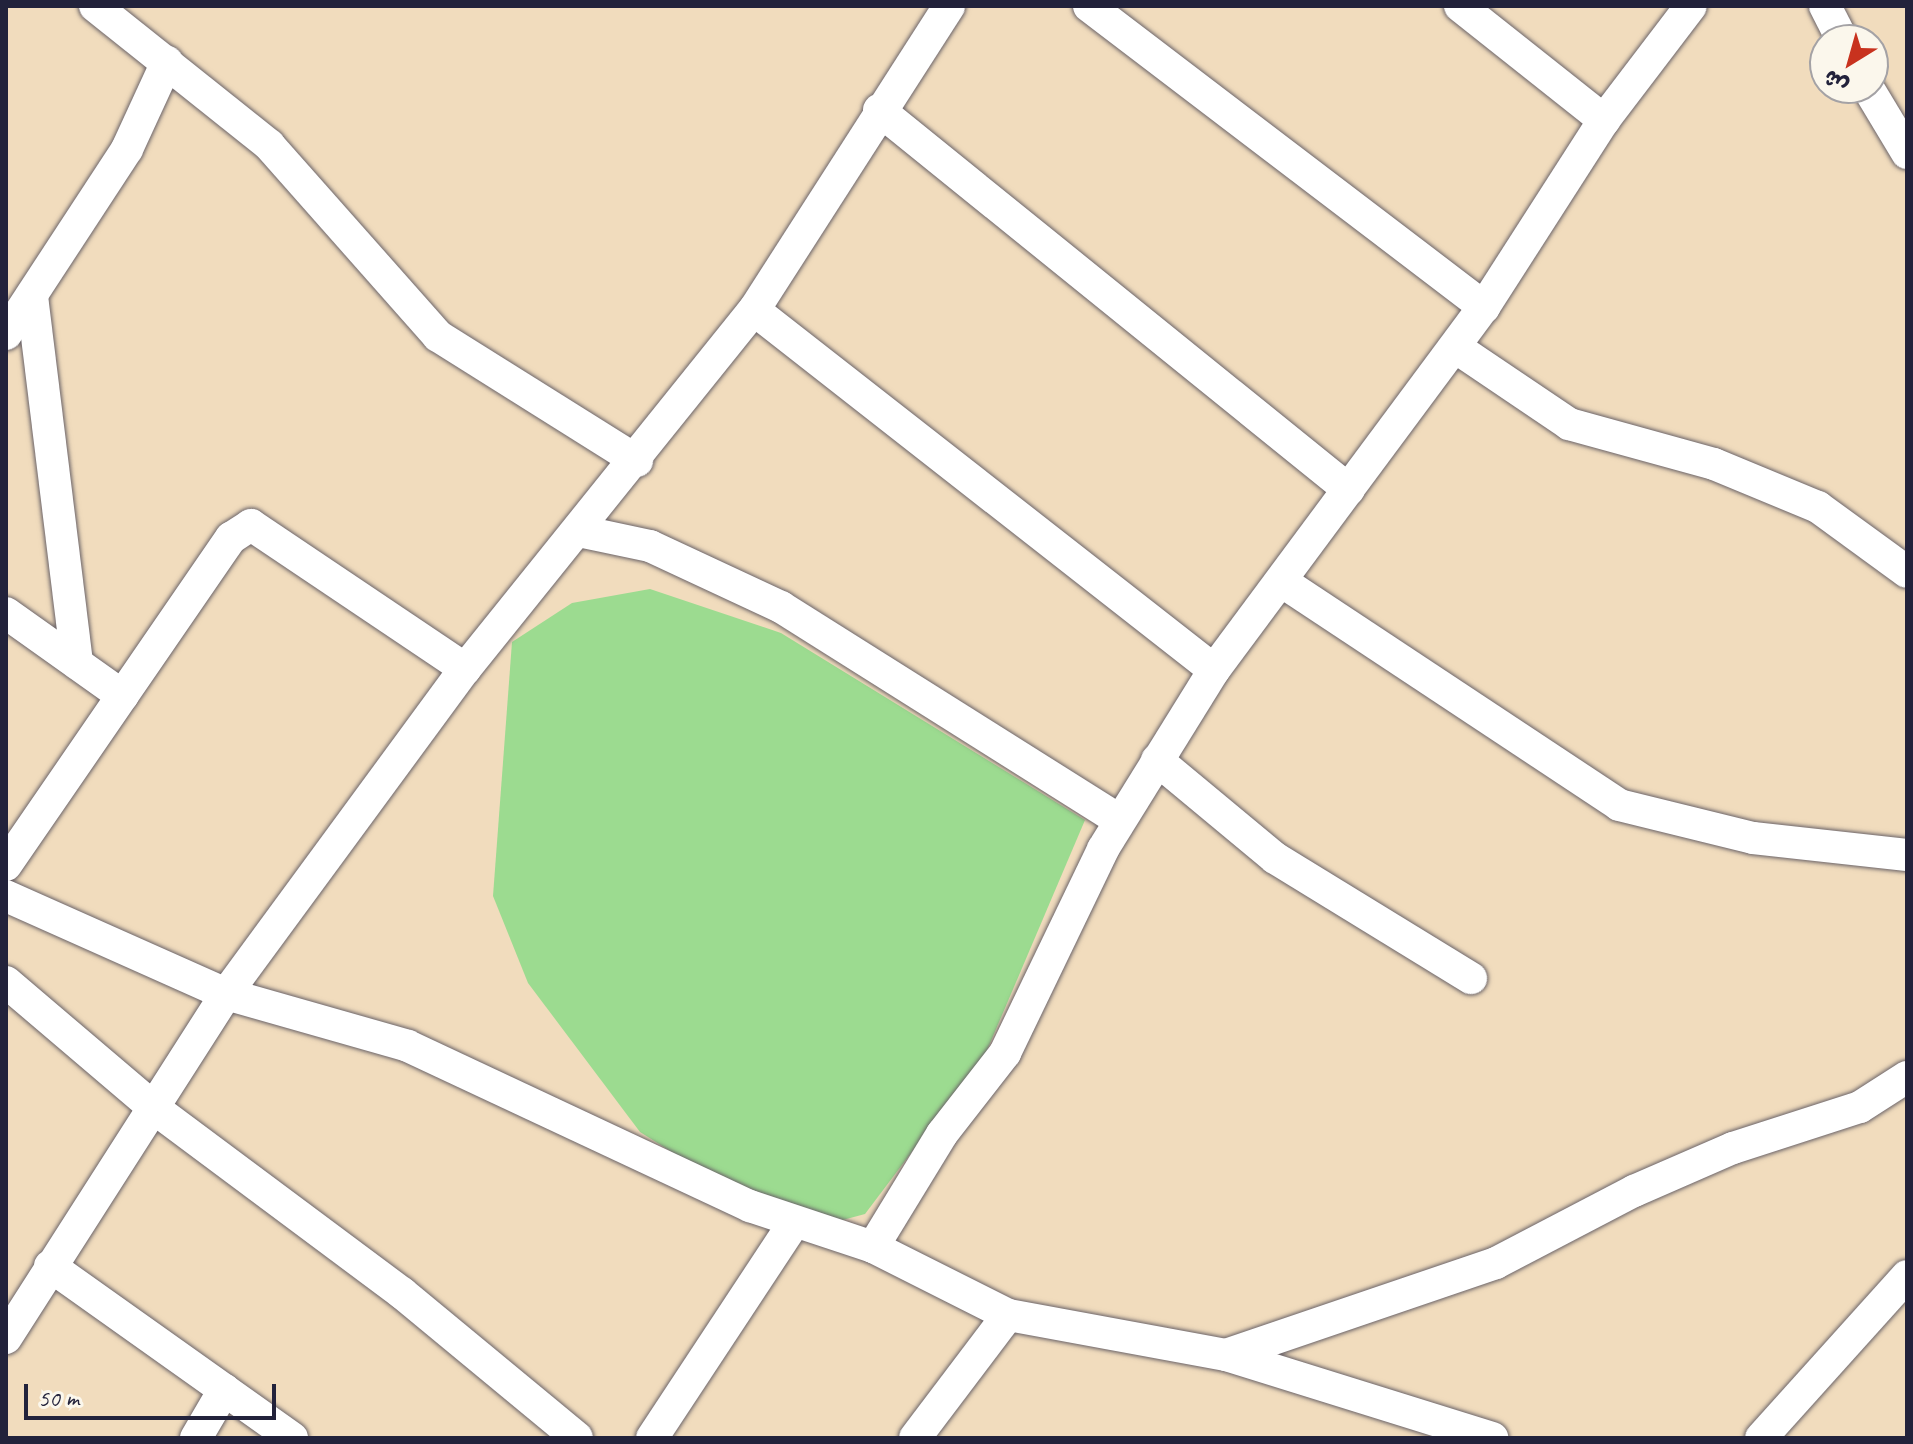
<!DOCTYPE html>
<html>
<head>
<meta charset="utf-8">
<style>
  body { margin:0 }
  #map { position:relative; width:1913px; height:1444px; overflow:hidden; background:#f1dcbd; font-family:Caveat,"Playpen Sans Arabic",sans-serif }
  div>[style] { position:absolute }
  .green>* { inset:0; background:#9cdb90 }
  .roads { filter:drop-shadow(0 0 2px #6a6368) drop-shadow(0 0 2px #6a6368) }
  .minor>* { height:32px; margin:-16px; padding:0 16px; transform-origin:16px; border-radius:16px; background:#fff }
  span { translate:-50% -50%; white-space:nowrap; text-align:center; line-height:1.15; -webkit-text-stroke:8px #fbf7ec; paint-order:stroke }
  .frame { position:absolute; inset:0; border:8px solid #22223b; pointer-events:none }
  .north { position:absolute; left:1809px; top:24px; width:80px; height:80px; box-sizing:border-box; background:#fbf7ec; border:2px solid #a4a2a5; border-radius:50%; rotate:217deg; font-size:22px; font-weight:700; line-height:32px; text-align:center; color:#22223b }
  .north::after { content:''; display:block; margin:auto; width:28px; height:36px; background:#c8321e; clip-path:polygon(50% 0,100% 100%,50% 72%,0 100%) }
  .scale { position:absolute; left:24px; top:1384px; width:252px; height:36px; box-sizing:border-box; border:4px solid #22223b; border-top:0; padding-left:10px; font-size:24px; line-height:28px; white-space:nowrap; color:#22223b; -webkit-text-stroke:6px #fbf7ec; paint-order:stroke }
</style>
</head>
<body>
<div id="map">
  <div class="green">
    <i style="clip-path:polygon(650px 589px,781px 633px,1085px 820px,985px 1055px,865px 1214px,824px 1225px,702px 1171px,640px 1132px,528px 983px,493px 896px,512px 642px,572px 603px)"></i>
  </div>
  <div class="roads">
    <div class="minor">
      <i style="left:95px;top:6px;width:223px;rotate:38.6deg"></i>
      <i style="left:269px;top:145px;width:255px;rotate:48.5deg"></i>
      <i style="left:438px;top:336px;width:235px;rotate:32.1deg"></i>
      <i style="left:1089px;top:6px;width:497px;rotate:37.3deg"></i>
      <i style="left:1460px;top:6px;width:184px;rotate:38.4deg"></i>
      <i style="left:1825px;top:6px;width:38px;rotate:63deg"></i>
      <i style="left:1868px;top:88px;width:76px;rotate:59deg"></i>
      <i style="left:879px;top:110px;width:604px;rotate:38.96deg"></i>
      <i style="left:32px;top:296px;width:370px;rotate:83deg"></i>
      <i style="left:754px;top:310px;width:584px;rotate:38.05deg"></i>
      <i style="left:6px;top:334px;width:221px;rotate:-56.8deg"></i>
      <i style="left:127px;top:149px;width:96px;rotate:-65.3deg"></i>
      <i style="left:1455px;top:347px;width:138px;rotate:34deg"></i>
      <i style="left:1569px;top:424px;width:150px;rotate:15.4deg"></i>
      <i style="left:1714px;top:464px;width:113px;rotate:22.5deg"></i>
      <i style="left:1818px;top:507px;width:110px;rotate:36.1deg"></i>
      <i style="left:579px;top:531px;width:73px;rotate:11.9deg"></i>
      <i style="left:650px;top:546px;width:145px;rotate:25deg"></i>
      <i style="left:781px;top:607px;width:400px;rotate:32.2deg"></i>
      <i style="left:1281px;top:581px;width:405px;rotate:33.5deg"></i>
      <i style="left:1619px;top:805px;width:138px;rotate:13.8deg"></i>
      <i style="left:1753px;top:838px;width:155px;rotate:6.3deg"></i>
      <i style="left:6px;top:613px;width:143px;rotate:35.4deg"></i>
      <i style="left:1157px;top:760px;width:153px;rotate:39.7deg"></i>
      <i style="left:1275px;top:858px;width:230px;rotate:31.5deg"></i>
      <i style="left:6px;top:865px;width:397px;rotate:-55.5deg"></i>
      <i style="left:231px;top:538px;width:24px;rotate:-33deg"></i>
      <i style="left:251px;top:525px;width:258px;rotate:33.9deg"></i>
      <i style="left:6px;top:896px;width:241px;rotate:24deg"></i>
      <i style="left:226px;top:994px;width:189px;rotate:15.9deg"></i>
      <i style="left:408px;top:1046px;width:378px;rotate:25.1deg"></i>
      <i style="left:750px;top:1206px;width:130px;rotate:18.4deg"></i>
      <i style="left:873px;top:1247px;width:151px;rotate:26.7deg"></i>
      <i style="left:1008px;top:1315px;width:222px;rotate:10.4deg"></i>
      <i style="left:1226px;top:1355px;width:279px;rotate:17.3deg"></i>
      <i style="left:6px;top:982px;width:196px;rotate:40.4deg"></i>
      <i style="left:155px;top:1109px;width:308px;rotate:36.7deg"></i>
      <i style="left:402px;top:1293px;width:227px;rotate:39.6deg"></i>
      <i style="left:873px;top:1247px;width:132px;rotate:-58.6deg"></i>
      <i style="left:942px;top:1134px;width:103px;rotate:-52.1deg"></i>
      <i style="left:1005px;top:1053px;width:226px;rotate:-64.3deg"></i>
      <i style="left:1103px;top:849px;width:211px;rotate:-58.2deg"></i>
      <i style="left:1214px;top:670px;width:452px;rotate:-53.4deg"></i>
      <i style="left:1484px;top:307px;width:222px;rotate:-57.3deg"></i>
      <i style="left:1604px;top:120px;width:143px;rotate:-52.7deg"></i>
      <i style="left:50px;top:1266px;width:297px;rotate:35.4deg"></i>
      <i style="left:6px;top:1338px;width:408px;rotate:-57.4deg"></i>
      <i style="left:226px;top:994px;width:403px;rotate:-53.7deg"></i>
      <i style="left:465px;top:669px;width:461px;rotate:-51.2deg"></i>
      <i style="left:754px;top:310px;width:361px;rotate:-57.3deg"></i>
      <i style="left:1226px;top:1355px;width:285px;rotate:-18.8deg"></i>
      <i style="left:1496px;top:1263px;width:156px;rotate:-27.6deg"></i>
      <i style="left:1634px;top:1191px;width:108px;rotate:-23.5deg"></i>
      <i style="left:1733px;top:1148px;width:133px;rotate:-17.9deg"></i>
      <i style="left:1860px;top:1107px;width:56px;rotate:-32.6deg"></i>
      <i style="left:196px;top:1438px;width:56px;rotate:-59.7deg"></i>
      <i style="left:652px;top:1438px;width:256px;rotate:-56.6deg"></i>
      <i style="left:915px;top:1438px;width:154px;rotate:-52.9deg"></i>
      <i style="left:1761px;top:1438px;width:218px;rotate:-48deg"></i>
    </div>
  </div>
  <div class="frame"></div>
  <div class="north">ش</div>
  <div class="scale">50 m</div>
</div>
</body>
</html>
